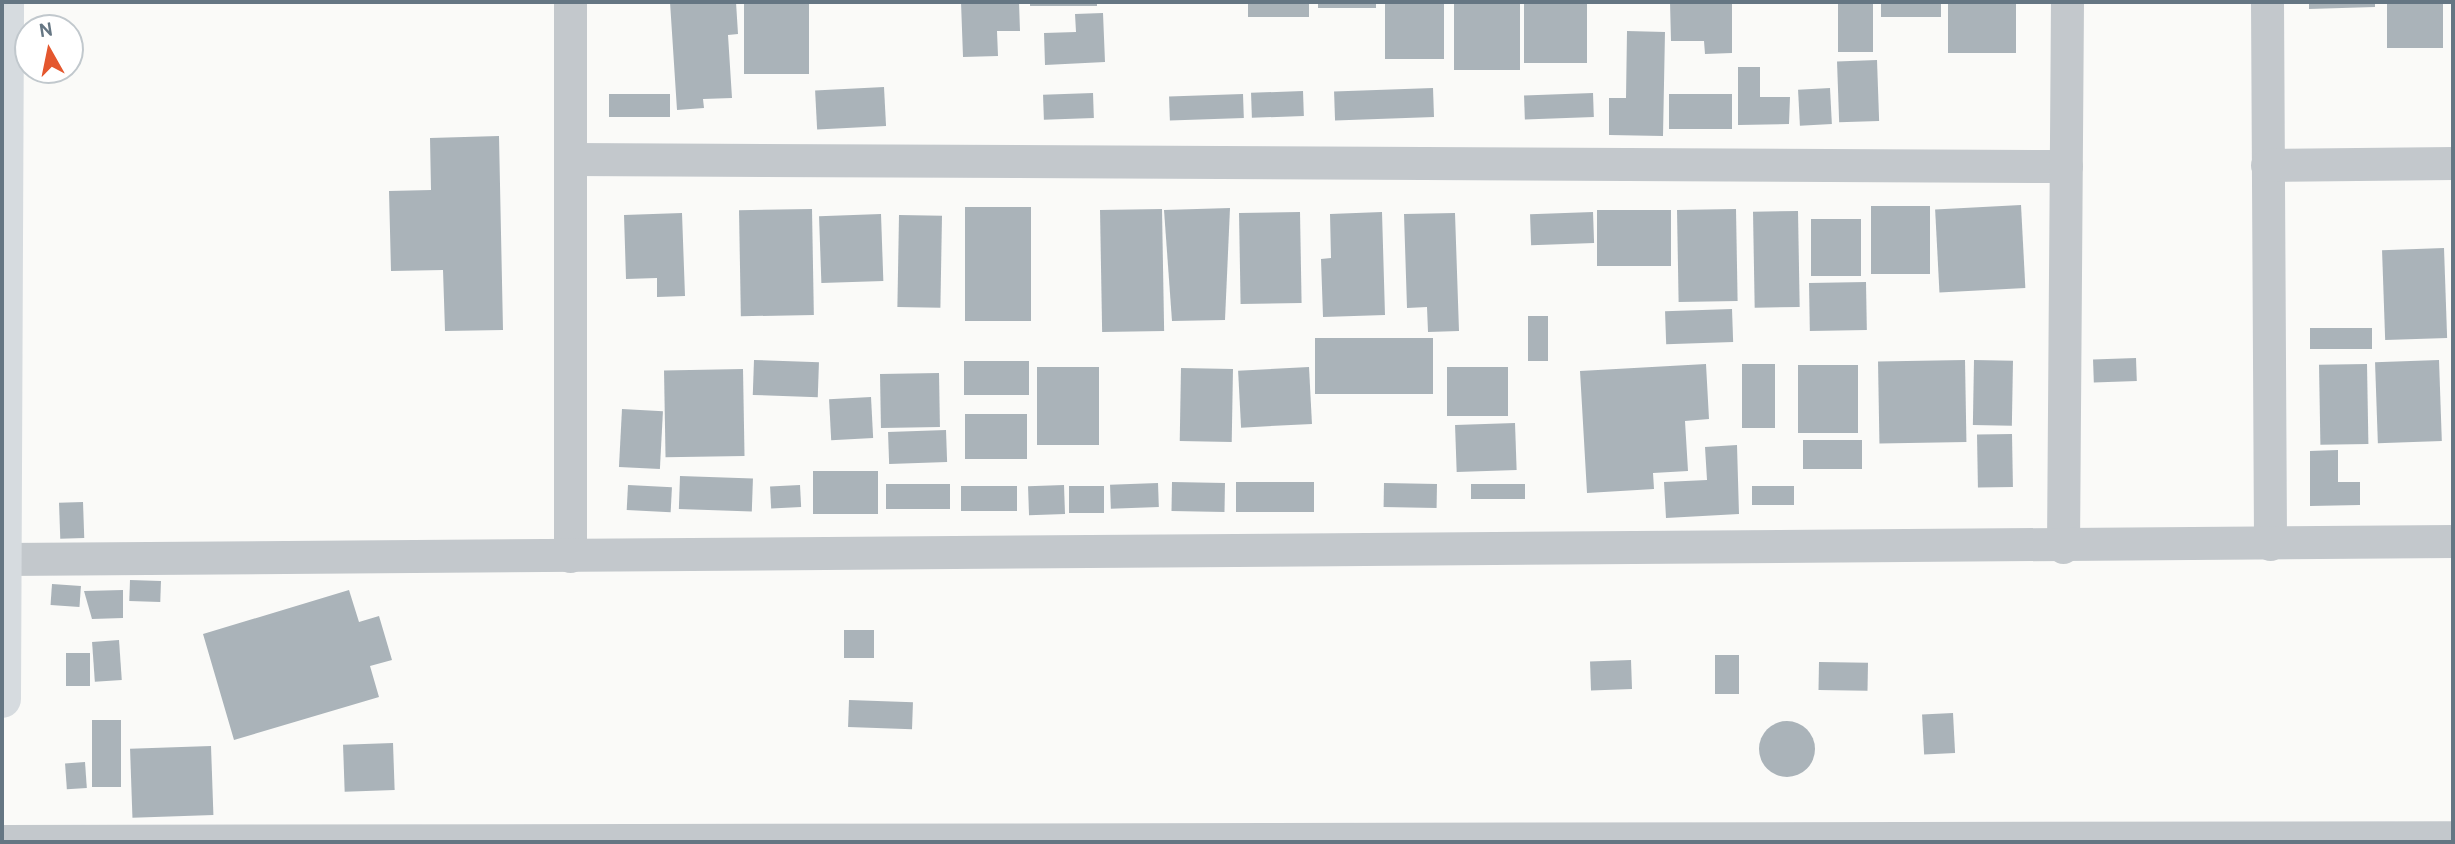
<!DOCTYPE html>
<html>
<head>
<meta charset="utf-8">
<style>
  body { margin:0 }
  #map { position:relative; width:2455px; height:844px; overflow:hidden; background:#fafaf8; font-family:Cabin,sans-serif }
  div>[style] { position:absolute }
  .building>* { inset:0; background:#aab3b9; transform-origin:0 0 }
  .round { border-radius:50% }
  .street>* { height:33px; margin:-16.5px; padding:0 16.5px; transform-origin:16.5px; border-radius:16.5px; background:#c3c8cc }
  .secondary>* { height:38px; margin:-19px; padding:0 19px; transform-origin:19px; border-radius:19px; background:#d6dbdf }
  span { translate:-50% -50%; white-space:nowrap; text-align:center; line-height:1.15; -webkit-text-stroke:7px #fff; paint-order:stroke }
  .frame { position:absolute; inset:0; border:4px solid #657683; pointer-events:none }
  .north { position:absolute; left:14px; top:14px; width:70px; height:70px; box-sizing:border-box; background:#fff; border:2px solid #c1c8cd; border-radius:50%; rotate:351deg; font-size:19px; font-weight:700; line-height:28px; text-align:center; color:#657683 }
  .north::after { content:''; display:block; margin:auto; width:24px; height:32px; background:#e4572e; clip-path:polygon(50% 0,100% 100%,50% 72%,0 100%) }
</style>
</head>
<body>
<div id="map">
  <div class="building">
    <i style="clip-path:polygon(670px 2px,736px 2px,738px 34px,728px 35px,732px 98px,703px 99px,704px 108px,677px 110px)"></i>
    <i style="left:744px;top:2px;width:65px;height:72px"></i>
    <i style="clip-path:polygon(961px 2px,1019px 2px,1020px 31px,997px 31px,998px 56px,963px 57px)"></i>
    <i style="left:1030px;top:2px;width:67px;height:4px"></i>
    <i style="left:1248px;top:2px;width:61px;height:15px"></i>
    <i style="left:1318px;top:2px;width:58px;height:6px"></i>
    <i style="left:1385px;top:2px;width:59px;height:57px"></i>
    <i style="left:1454px;top:2px;width:66px;height:68px"></i>
    <i style="left:1524px;top:2px;width:63px;height:61px"></i>
    <i style="clip-path:polygon(1670px 2px,1732px 2px,1732px 53px,1705px 54px,1704px 41px,1671px 41px)"></i>
    <i style="left:1838px;top:2px;width:35px;height:50px"></i>
    <i style="left:1881px;top:2px;width:60px;height:15px"></i>
    <i style="left:1948px;top:2px;width:68px;height:51px"></i>
    <i style="clip-path:polygon(2309px 2px,2375px 2px,2375px 7px,2309px 9px)"></i>
    <i style="left:2387px;top:2px;width:56px;height:46px"></i>
    <i style="clip-path:polygon(1103px 13px,1105px 62px,1045px 65px,1044px 33px,1076px 32px,1075px 14px)"></i>
    <i style="clip-path:polygon(1627px 31px,1665px 32px,1663px 136px,1609px 135px,1609px 98px,1626px 98px)"></i>
    <i style="left:1877px;top:60px;width:61px;height:40px;rotate:88deg"></i>
    <i style="clip-path:polygon(1738px 67px,1760px 67px,1760px 97px,1790px 97px,1789px 124px,1738px 125px)"></i>
    <i style="left:884px;top:87px;width:39px;height:69px;rotate:87deg"></i>
    <i style="left:1433px;top:88px;width:29px;height:99px;rotate:88deg"></i>
    <i style="left:1830px;top:88px;width:36px;height:32px;rotate:87deg"></i>
    <i style="left:1303px;top:91px;width:25px;height:52px;rotate:88deg"></i>
    <i style="left:1093px;top:93px;width:25px;height:50px;rotate:88deg"></i>
    <i style="left:1593px;top:93px;width:24px;height:69px;rotate:88deg"></i>
    <i style="left:670px;top:94px;width:23px;height:61px;rotate:90deg"></i>
    <i style="left:1243px;top:94px;width:24px;height:74px;rotate:88deg"></i>
    <i style="left:1732px;top:94px;width:35px;height:63px;rotate:90deg"></i>
    <i style="clip-path:polygon(499px 136px,503px 330px,445px 331px,443px 270px,391px 271px,389px 191px,431px 190px,430px 138px)"></i>
    <i style="left:2021px;top:205px;width:83px;height:86px;rotate:87deg"></i>
    <i style="left:1871px;top:206px;width:59px;height:68px"></i>
    <i style="left:965px;top:207px;width:66px;height:114px"></i>
    <i style="clip-path:polygon(1230px 208px,1225px 320px,1172px 321px,1164px 210px)"></i>
    <i style="left:812px;top:209px;width:106px;height:73px;rotate:89deg"></i>
    <i style="left:1162px;top:209px;width:122px;height:62px;rotate:89deg"></i>
    <i style="left:1736px;top:209px;width:92px;height:59px;rotate:89deg"></i>
    <i style="left:1671px;top:210px;width:56px;height:74px;rotate:90deg"></i>
    <i style="left:1798px;top:211px;width:96px;height:45px;rotate:89deg"></i>
    <i style="left:1300px;top:212px;width:91px;height:61px;rotate:89deg"></i>
    <i style="clip-path:polygon(1382px 212px,1385px 315px,1323px 317px,1321px 259px,1331px 258px,1330px 214px)"></i>
    <i style="left:1593px;top:212px;width:31px;height:63px;rotate:88deg"></i>
    <i style="clip-path:polygon(682px 213px,685px 296px,657px 297px,657px 278px,626px 279px,624px 215px)"></i>
    <i style="clip-path:polygon(1455px 213px,1459px 331px,1428px 332px,1427px 307px,1407px 308px,1404px 214px)"></i>
    <i style="left:881px;top:214px;width:67px;height:62px;rotate:88deg"></i>
    <i style="left:899px;top:215px;width:43px;height:92px;rotate:1deg"></i>
    <i style="left:1811px;top:219px;width:50px;height:57px"></i>
    <i style="left:2444px;top:248px;width:90px;height:62px;rotate:88deg"></i>
    <i style="left:1866px;top:282px;width:48px;height:57px;rotate:89deg"></i>
    <i style="left:1732px;top:309px;width:33px;height:67px;rotate:88deg"></i>
    <i style="left:1528px;top:316px;width:20px;height:45px"></i>
    <i style="left:2372px;top:328px;width:21px;height:62px;rotate:90deg"></i>
    <i style="left:1433px;top:338px;width:56px;height:118px;rotate:90deg"></i>
    <i style="left:2136px;top:358px;width:23px;height:43px;rotate:88deg"></i>
    <i style="left:754px;top:360px;width:65px;height:35px;rotate:2deg"></i>
    <i style="left:1965px;top:360px;width:82px;height:87px;rotate:89deg"></i>
    <i style="left:1974px;top:360px;width:39px;height:65px;rotate:1deg"></i>
    <i style="left:2439px;top:360px;width:81px;height:64px;rotate:88deg"></i>
    <i style="left:964px;top:361px;width:65px;height:34px"></i>
    <i style="clip-path:polygon(1706px 364px,1709px 419px,1685px 421px,1688px 471px,1653px 473px,1654px 489px,1587px 493px,1580px 371px)"></i>
    <i style="left:1775px;top:364px;width:64px;height:33px;rotate:90deg"></i>
    <i style="left:2367px;top:364px;width:80px;height:48px;rotate:89deg"></i>
    <i style="left:1858px;top:365px;width:68px;height:60px;rotate:90deg"></i>
    <i style="left:1037px;top:367px;width:62px;height:78px"></i>
    <i style="left:1309px;top:367px;width:57px;height:71px;rotate:87deg"></i>
    <i style="left:1447px;top:367px;width:61px;height:49px"></i>
    <i style="left:1181px;top:368px;width:52px;height:73px;rotate:1deg"></i>
    <i style="left:743px;top:369px;width:87px;height:79px;rotate:89deg"></i>
    <i style="left:939px;top:373px;width:54px;height:59px;rotate:89deg"></i>
    <i style="left:871px;top:397px;width:41px;height:42px;rotate:87deg"></i>
    <i style="left:622px;top:409px;width:41px;height:58px;rotate:3deg"></i>
    <i style="left:1027px;top:414px;width:45px;height:62px;rotate:90deg"></i>
    <i style="left:1515px;top:423px;width:47px;height:60px;rotate:88deg"></i>
    <i style="left:946px;top:430px;width:32px;height:58px;rotate:88deg"></i>
    <i style="left:2012px;top:434px;width:53px;height:35px;rotate:89deg"></i>
    <i style="left:1803px;top:440px;width:59px;height:29px"></i>
    <i style="clip-path:polygon(1737px 445px,1739px 514px,1666px 518px,1664px 482px,1707px 480px,1705px 447px)"></i>
    <i style="clip-path:polygon(2338px 450px,2338px 482px,2360px 482px,2360px 505px,2310px 506px,2310px 451px)"></i>
    <i style="left:878px;top:471px;width:43px;height:65px;rotate:90deg"></i>
    <i style="left:680px;top:476px;width:73px;height:33px;rotate:2deg"></i>
    <i style="left:1172px;top:482px;width:53px;height:29px;rotate:1deg"></i>
    <i style="left:1236px;top:482px;width:78px;height:30px"></i>
    <i style="left:1158px;top:483px;width:24px;height:48px;rotate:88deg"></i>
    <i style="left:1384px;top:483px;width:53px;height:24px;rotate:1deg"></i>
    <i style="left:886px;top:484px;width:64px;height:25px"></i>
    <i style="left:1525px;top:484px;width:15px;height:54px;rotate:90deg"></i>
    <i style="left:628px;top:485px;width:44px;height:25px;rotate:3deg"></i>
    <i style="left:800px;top:485px;width:22px;height:30px;rotate:87deg"></i>
    <i style="left:1064px;top:485px;width:29px;height:36px;rotate:88deg"></i>
    <i style="left:1017px;top:486px;width:25px;height:56px;rotate:90deg"></i>
    <i style="left:1069px;top:486px;width:35px;height:27px"></i>
    <i style="left:1794px;top:486px;width:19px;height:42px;rotate:90deg"></i>
    <i style="left:83px;top:502px;width:36px;height:24px;rotate:88deg"></i>
    <i style="left:130px;top:580px;width:31px;height:21px;rotate:2deg"></i>
    <i style="left:52px;top:584px;width:29px;height:21px;rotate:4deg"></i>
    <i style="clip-path:polygon(123px 590px,123px 618px,92px 619px,84px 591px)"></i>
    <i style="clip-path:polygon(349px 590px,359px 622px,379px 616px,392px 660px,370px 666px,379px 697px,234px 740px,203px 634px)"></i>
    <i style="left:844px;top:630px;width:30px;height:28px"></i>
    <i style="left:119px;top:640px;width:40px;height:27px;rotate:86deg"></i>
    <i style="left:90px;top:653px;width:33px;height:24px;rotate:90deg"></i>
    <i style="left:1715px;top:655px;width:24px;height:39px"></i>
    <i style="left:1631px;top:660px;width:29px;height:41px;rotate:88deg"></i>
    <i style="left:1819px;top:662px;width:49px;height:28px;rotate:1deg"></i>
    <i style="left:849px;top:700px;width:64px;height:27px;rotate:2deg"></i>
    <i style="left:1953px;top:713px;width:40px;height:31px;rotate:87deg"></i>
    <i style="left:92px;top:720px;width:29px;height:67px"></i>
    <i class="round" style="left:1759px;top:721px;width:56px;height:56px"></i>
    <i style="left:393px;top:743px;width:47px;height:50px;rotate:88deg"></i>
    <i style="left:211px;top:746px;width:69px;height:81px;rotate:88deg"></i>
    <i style="left:85px;top:762px;width:26px;height:20px;rotate:86deg"></i>
  </div>
  <div class="street">
    <i style="left:2267px;top:2px;width:542px;rotate:89.68deg"></i>
    <i style="left:572px;top:159px;width:1494px;rotate:0.27deg"></i>
    <i style="left:2267px;top:165px;width:186px;rotate:-0.6deg"></i>
    <i style="left:2063px;top:547px;width:545px;rotate:-89.58deg"></i>
    <i style="left:570px;top:556px;width:554px;rotate:-90deg"></i>
    <i style="left:4px;top:559px;width:2449px;rotate:-0.42deg"></i>
    <i style="left:2px;top:841px;width:2451px;rotate:-0.09deg"></i>
  </div>
  <div class="secondary">
    <i style="left:2px;top:699px;width:697px;rotate:-89.75deg"></i>
  </div>
  <div class="frame"></div>
  <div class="north">N</div>
</div>
</body>
</html>
